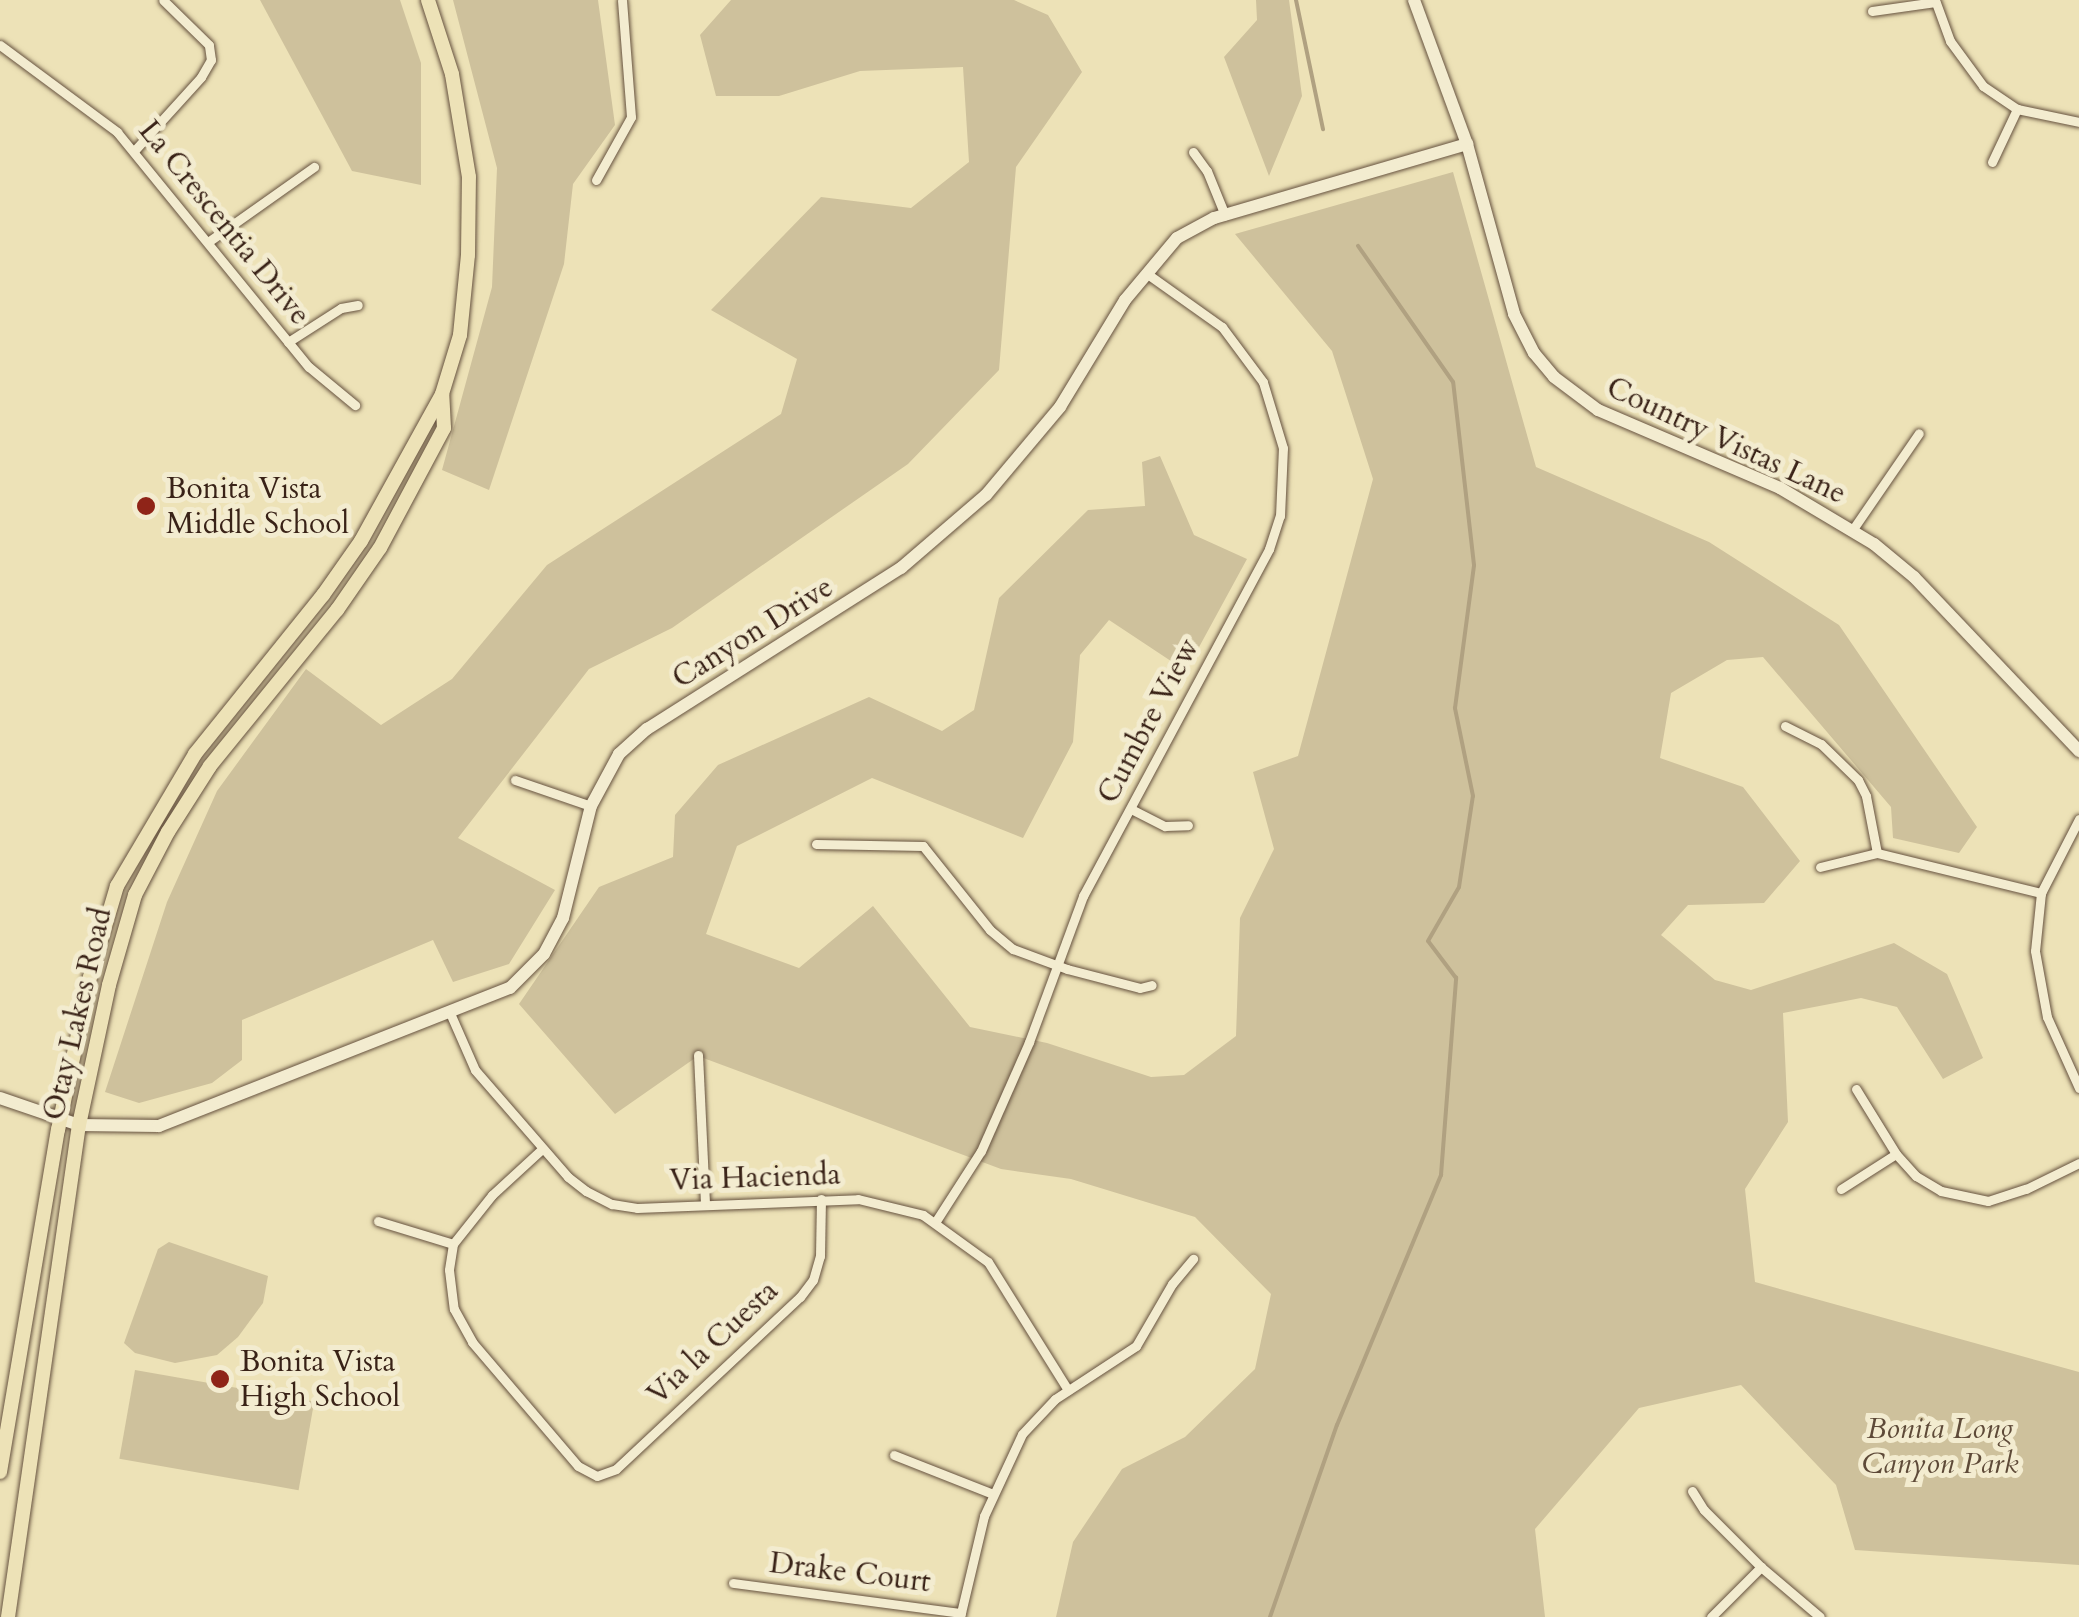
<!DOCTYPE html>
<html>
<head>
<meta charset="utf-8">
<style>
  body { margin:0 }
  #map { position:relative; width:2079px; height:1617px; overflow:hidden; background:#ede2b7; font-family:Cardo,serif }
  div>[style] { position:absolute }
  .green>* { inset:0; background:#cec19c; transform-origin:0 0 }
  .stream>* { height:4px; margin:-2px; padding:0 2px; transform-origin:2px; border-radius:2px; background:#b0a181 }
  .roads { filter:drop-shadow(0 0 2px #66523f) drop-shadow(0 0 2px #66523f) }
  .street>* { height:9px; margin:-4.5px; padding:0 4.5px; transform-origin:4.5px; border-radius:4.5px; background:#f3ecd0 }
  .secondary>* { height:12px; margin:-6px; padding:0 6px; transform-origin:6px; border-radius:6px; background:#f3ecd0 }
  .primary>* { height:14px; margin:-7px; padding:0 7px; transform-origin:7px; border-radius:7px; background:#ede2b7 }
  .dots>* { width:28px; height:28px; translate:-50% -50%; box-sizing:border-box; border:5px solid #f3ecd0; border-radius:50% }
  span { translate:-50% -50%; white-space:nowrap; text-align:center; line-height:1.15; -webkit-text-stroke:10px #f3ecd0; paint-order:stroke }
  .street-label { font-size:30px; color:#392217 }
  .poi-label { font-size:30px; color:#392217 }
  .left { translate:0 -50%; text-align:left }
  .park-label { font-size:30px; color:#5e4a38; font-style:italic }
</style>
</head>
<body>
<div id="map">
  <div class="green">
    <i style="clip-path:polygon(260px 0,400px 0,421px 63px,421px 185px,352px 171px)"></i>
    <i style="clip-path:polygon(453px 0,598px 0,615px 125px,573px 184px,564px 264px,489px 490px,442px 470px,492px 287px,497px 168px)"></i>
    <i style="clip-path:polygon(731px 0,1014px 0,1048px 15px,1082px 72px,1016px 167px,999px 370px,908px 464px,672px 628px,589px 669px,458px 838px,555px 890px,509px 964px,453px 982px,433px 940px,242px 1020px,242px 1060px,212px 1083px,139px 1103px,105px 1092px,167px 902px,217px 791px,306px 669px,381px 725px,452px 679px,547px 565px,781px 414px,797px 359px,711px 310px,821px 197px,911px 208px,969px 162px,963px 67px,860px 71px,779px 96px,716px 96px,700px 35px)"></i>
    <i style="clip-path:polygon(1256px 0,1289px 0,1302px 96px,1269px 176px,1224px 57px,1257px 20px)"></i>
    <i style="clip-path:polygon(1453px 172px,1536px 467px,1709px 542px,1839px 625px,1977px 827px,1959px 853px,1893px 838px,1891px 807px,1763px 657px,1727px 660px,1671px 693px,1660px 758px,1743px 787px,1800px 861px,1764px 903px,1688px 905px,1661px 935px,1715px 980px,1751px 990px,1894px 943px,1947px 974px,1983px 1058px,1943px 1079px,1897px 1007px,1861px 998px,1783px 1013px,1788px 1122px,1745px 1189px,1755px 1282px,2079px 1372px,2079px 1565px,1855px 1550px,1836px 1485px,1741px 1385px,1639px 1408px,1535px 1529px,1545px 1617px,1056px 1617px,1073px 1542px,1122px 1469px,1185px 1437px,1255px 1369px,1271px 1294px,1195px 1217px,1071px 1179px,1001px 1169px,698px 1056px,615px 1114px,519px 1004px,599px 887px,673px 857px,675px 815px,718px 765px,869px 697px,942px 731px,974px 710px,999px 598px,1088px 510px,1145px 506px,1142px 462px,1160px 456px,1194px 535px,1247px 559px,1186px 671px,1109px 620px,1080px 655px,1073px 742px,1023px 838px,872px 778px,737px 846px,706px 934px,799px 968px,873px 906px,970px 1027px,1047px 1043px,1151px 1077px,1184px 1075px,1236px 1036px,1240px 918px,1274px 849px,1253px 772px,1298px 756px,1373px 479px,1332px 351px,1235px 234px)"></i>
    <i style="clip-path:polygon(169px 1242px,268px 1276px,263px 1303px,238px 1337px,217px 1355px,175px 1363px,135px 1353px,124px 1343px,158px 1249px)"></i>
    <i style="left:135px;top:1370px;width:182px;height:90px;rotate:10deg"></i>
  </div>
  <div class="stream">
    <i style="left:1296px;top:0;width:132px;rotate:78.2deg"></i>
    <i style="left:1270px;top:1617px;width:203px;rotate:-70.8deg"></i>
    <i style="left:1337px;top:1425px;width:271px;rotate:-67.4deg"></i>
    <i style="left:1441px;top:1175px;width:198px;rotate:-85.6deg"></i>
    <i style="left:1456px;top:978px;width:46px;rotate:-127.1deg"></i>
    <i style="left:1428px;top:941px;width:62px;rotate:-60.1deg"></i>
    <i style="left:1459px;top:887px;width:92px;rotate:-81.3deg"></i>
    <i style="left:1473px;top:796px;width:90px;rotate:-101.6deg"></i>
    <i style="left:1455px;top:708px;width:144px;rotate:-82.4deg"></i>
    <i style="left:1474px;top:565px;width:184px;rotate:-96.5deg"></i>
    <i style="left:1453px;top:382px;width:166px;rotate:-124.9deg"></i>
  </div>
  <div class="roads">
    <div class="street">
      <i style="left:1935px;top:0;width:44px;rotate:69.9deg"></i>
      <i style="left:1950px;top:41px;width:56px;rotate:53.7deg"></i>
      <i style="left:1983px;top:86px;width:41px;rotate:34.1deg"></i>
      <i style="left:2017px;top:109px;width:63px;rotate:11.8deg"></i>
      <i style="left:1872px;top:11px;width:64px;rotate:-8.1deg"></i>
      <i style="left:0;top:45px;width:146px;rotate:36.6deg"></i>
      <i style="left:117px;top:132px;width:303px;rotate:50.8deg"></i>
      <i style="left:309px;top:367px;width:60px;rotate:39.6deg"></i>
      <i style="left:134px;top:151px;width:100px;rotate:-47.8deg"></i>
      <i style="left:201px;top:77px;width:20px;rotate:-60deg"></i>
      <i style="left:211px;top:60px;width:15px;rotate:-98deg"></i>
      <i style="left:209px;top:45px;width:64px;rotate:-135.6deg"></i>
      <i style="left:1193px;top:152px;width:24px;rotate:54deg"></i>
      <i style="left:1207px;top:171px;width:48px;rotate:67.8deg"></i>
      <i style="left:1992px;top:162px;width:59px;rotate:-64.7deg"></i>
      <i style="left:596px;top:180px;width:72px;rotate:-60.9deg"></i>
      <i style="left:631px;top:117px;width:117px;rotate:-94.4deg"></i>
      <i style="left:208px;top:242px;width:130px;rotate:-35.3deg"></i>
      <i style="left:288px;top:342px;width:63px;rotate:-32.7deg"></i>
      <i style="left:341px;top:308px;width:17px;rotate:-10deg"></i>
      <i style="left:1853px;top:529px;width:116px;rotate:-55.5deg"></i>
      <i style="left:1785px;top:726px;width:40px;rotate:26.6deg"></i>
      <i style="left:1821px;top:744px;width:52px;rotate:44.2deg"></i>
      <i style="left:1858px;top:780px;width:18px;rotate:63deg"></i>
      <i style="left:1866px;top:796px;width:58px;rotate:79.1deg"></i>
      <i style="left:515px;top:780px;width:80px;rotate:18.9deg"></i>
      <i style="left:1131px;top:809px;width:38px;rotate:27deg"></i>
      <i style="left:1165px;top:826px;width:23px;rotate:-2deg"></i>
      <i style="left:2079px;top:819px;width:83px;rotate:117.2deg"></i>
      <i style="left:2041px;top:893px;width:58px;rotate:95.9deg"></i>
      <i style="left:2035px;top:951px;width:67px;rotate:79.7deg"></i>
      <i style="left:2047px;top:1017px;width:78px;rotate:65.7deg"></i>
      <i style="left:816px;top:844px;width:107px;rotate:1.1deg"></i>
      <i style="left:923px;top:846px;width:107px;rotate:51.4deg"></i>
      <i style="left:990px;top:930px;width:30px;rotate:40deg"></i>
      <i style="left:1013px;top:949px;width:58px;rotate:20.3deg"></i>
      <i style="left:1067px;top:969px;width:75px;rotate:14.6deg"></i>
      <i style="left:1140px;top:988px;width:12px;rotate:-14deg"></i>
      <i style="left:1820px;top:867px;width:59px;rotate:-13.8deg"></i>
      <i style="left:1877px;top:853px;width:169px;rotate:13.7deg"></i>
      <i style="left:450px;top:1013px;width:62px;rotate:66.3deg"></i>
      <i style="left:475px;top:1070px;width:142px;rotate:49deg"></i>
      <i style="left:568px;top:1177px;width:23px;rotate:38deg"></i>
      <i style="left:586px;top:1191px;width:29px;rotate:27deg"></i>
      <i style="left:612px;top:1204px;width:25px;rotate:9deg"></i>
      <i style="left:637px;top:1208px;width:221px;rotate:-2.3deg"></i>
      <i style="left:858px;top:1199px;width:67px;rotate:13.8deg"></i>
      <i style="left:923px;top:1215px;width:80px;rotate:35.9deg"></i>
      <i style="left:988px;top:1262px;width:151px;rotate:58deg"></i>
      <i style="left:698px;top:1055px;width:148px;rotate:87.3deg"></i>
      <i style="left:1856px;top:1089px;width:76px;rotate:58.4deg"></i>
      <i style="left:1896px;top:1154px;width:30px;rotate:48deg"></i>
      <i style="left:1916px;top:1176px;width:29px;rotate:31deg"></i>
      <i style="left:1941px;top:1191px;width:48px;rotate:12deg"></i>
      <i style="left:1988px;top:1201px;width:40px;rotate:-18deg"></i>
      <i style="left:2026px;top:1189px;width:59px;rotate:-26.1deg"></i>
      <i style="left:542px;top:1149px;width:68px;rotate:137.4deg"></i>
      <i style="left:492px;top:1195px;width:63px;rotate:128.5deg"></i>
      <i style="left:453px;top:1244px;width:26px;rotate:99deg"></i>
      <i style="left:449px;top:1270px;width:39px;rotate:83deg"></i>
      <i style="left:454px;top:1309px;width:38px;rotate:61deg"></i>
      <i style="left:472px;top:1342px;width:163px;rotate:49.5deg"></i>
      <i style="left:578px;top:1466px;width:21px;rotate:28deg"></i>
      <i style="left:597px;top:1476px;width:20px;rotate:-20deg"></i>
      <i style="left:616px;top:1469px;width:252px;rotate:-43.1deg"></i>
      <i style="left:800px;top:1297px;width:21px;rotate:-53deg"></i>
      <i style="left:813px;top:1280px;width:25px;rotate:-74deg"></i>
      <i style="left:820px;top:1256px;width:57px;rotate:-89deg"></i>
      <i style="left:1841px;top:1189px;width:65px;rotate:-32.5deg"></i>
      <i style="left:378px;top:1221px;width:78px;rotate:17deg"></i>
      <i style="left:936px;top:1221px;width:83px;rotate:-57.3deg"></i>
      <i style="left:981px;top:1151px;width:119px;rotate:-66.2deg"></i>
      <i style="left:1029px;top:1042px;width:156px;rotate:-69.7deg"></i>
      <i style="left:1083px;top:896px;width:394px;rotate:-61.8deg"></i>
      <i style="left:1269px;top:549px;width:35px;rotate:-72deg"></i>
      <i style="left:1280px;top:516px;width:68px;rotate:-87.5deg"></i>
      <i style="left:1283px;top:448px;width:69px;rotate:-106.9deg"></i>
      <i style="left:1263px;top:382px;width:69px;rotate:-126.7deg"></i>
      <i style="left:1222px;top:327px;width:93px;rotate:-144.6deg"></i>
      <i style="left:894px;top:1455px;width:106px;rotate:21.5deg"></i>
      <i style="left:1692px;top:1491px;width:22px;rotate:58deg"></i>
      <i style="left:1704px;top:1510px;width:81px;rotate:45deg"></i>
      <i style="left:1761px;top:1567px;width:77px;rotate:40.3deg"></i>
      <i style="left:733px;top:1583px;width:230px;rotate:7.5deg"></i>
      <i style="left:960px;top:1617px;width:104px;rotate:-76.6deg"></i>
      <i style="left:984px;top:1516px;width:90px;rotate:-65.1deg"></i>
      <i style="left:1022px;top:1434px;width:48px;rotate:-46.7deg"></i>
      <i style="left:1055px;top:1399px;width:97px;rotate:-33.2deg"></i>
      <i style="left:1136px;top:1346px;width:72px;rotate:-59.9deg"></i>
      <i style="left:1172px;top:1284px;width:33px;rotate:-50deg"></i>
      <i style="left:1711px;top:1617px;width:71px;rotate:-45deg"></i>
    </div>
    <div class="secondary">
      <i style="left:1414px;top:0;width:153px;rotate:69.8deg"></i>
      <i style="left:1467px;top:144px;width:176px;rotate:74.5deg"></i>
      <i style="left:1514px;top:314px;width:44px;rotate:62.9deg"></i>
      <i style="left:1534px;top:353px;width:31px;rotate:50deg"></i>
      <i style="left:1554px;top:377px;width:55px;rotate:36.9deg"></i>
      <i style="left:1598px;top:410px;width:198px;rotate:23.2deg"></i>
      <i style="left:1780px;top:488px;width:109px;rotate:30.8deg"></i>
      <i style="left:1874px;top:544px;width:52px;rotate:39.5deg"></i>
      <i style="left:1914px;top:577px;width:240px;rotate:46.5deg"></i>
      <i style="left:0;top:1098px;width:83px;rotate:18.9deg"></i>
      <i style="left:79px;top:1125px;width:80px;rotate:0.7deg"></i>
      <i style="left:159px;top:1126px;width:377px;rotate:-21.5deg"></i>
      <i style="left:510px;top:988px;width:48px;rotate:-45deg"></i>
      <i style="left:544px;top:954px;width:41px;rotate:-62.2deg"></i>
      <i style="left:563px;top:918px;width:115px;rotate:-76deg"></i>
      <i style="left:591px;top:806px;width:59px;rotate:-61.7deg"></i>
      <i style="left:619px;top:754px;width:38px;rotate:-42deg"></i>
      <i style="left:647px;top:729px;width:301px;rotate:-32.4deg"></i>
      <i style="left:901px;top:568px;width:112px;rotate:-40.7deg"></i>
      <i style="left:986px;top:495px;width:115px;rotate:-49.9deg"></i>
      <i style="left:1060px;top:407px;width:125px;rotate:-58.7deg"></i>
      <i style="left:1125px;top:300px;width:81px;rotate:-50deg"></i>
      <i style="left:1177px;top:238px;width:42px;rotate:-28.4deg"></i>
      <i style="left:1214px;top:218px;width:264px;rotate:-16.3deg"></i>
    </div>
    <div class="primary">
      <i style="left:0;top:1472px;width:347px;rotate:-80.4deg"></i>
      <i style="left:58px;top:1130px;width:156px;rotate:-78.2deg"></i>
      <i style="left:90px;top:977px;width:95px;rotate:-73.5deg"></i>
      <i style="left:117px;top:886px;width:153px;rotate:-59.4deg"></i>
      <i style="left:195px;top:754px;width:204px;rotate:-51.2deg"></i>
      <i style="left:323px;top:595px;width:66px;rotate:-54.9deg"></i>
      <i style="left:361px;top:541px;width:168px;rotate:-61.1deg"></i>
      <i style="left:442px;top:394px;width:62px;rotate:-73deg"></i>
      <i style="left:460px;top:335px;width:80px;rotate:-84.3deg"></i>
      <i style="left:468px;top:255px;width:78px;rotate:-89.3deg"></i>
      <i style="left:469px;top:177px;width:104px;rotate:-99.4deg"></i>
      <i style="left:452px;top:74px;width:78px;rotate:-108deg"></i>
      <i style="left:8px;top:1617px;width:497px;rotate:-81.8deg"></i>
      <i style="left:79px;top:1125px;width:143px;rotate:-77.9deg"></i>
      <i style="left:109px;top:985px;width:94px;rotate:-73.9deg"></i>
      <i style="left:135px;top:895px;width:71px;rotate:-62.4deg"></i>
      <i style="left:168px;top:832px;width:78px;rotate:-57.5deg"></i>
      <i style="left:210px;top:766px;width:201px;rotate:-50.9deg"></i>
      <i style="left:337px;top:610px;width:75px;rotate:-55.3deg"></i>
      <i style="left:380px;top:548px;width:136px;rotate:-61.9deg"></i>
      <i style="left:444px;top:428px;width:33px;rotate:-93deg"></i>
    </div>
  </div>
  <div class="dots">
    <i style="left:146px;top:506px;background:#8f2418"></i>
    <i style="left:220px;top:1379px;background:#8f2418"></i>
  </div>
  <div class="street-label">
    <span style="left:224px;top:223px;rotate:51deg">La Crescentia Drive</span>
    <span style="left:1726px;top:441px;rotate:25deg">Country Vistas Lane</span>
    <span style="left:753px;top:633px;rotate:-32deg">Canyon Drive</span>
    <span style="left:1149px;top:721px;rotate:-62deg">Cumbre View</span>
    <span style="left:78px;top:1014px;rotate:-77deg">Otay Lakes Road</span>
    <span style="left:755px;top:1178px;rotate:-2deg">Via Hacienda</span>
    <span style="left:713px;top:1343px;rotate:-43deg">Via la Cuesta</span>
    <span style="left:850px;top:1573px;rotate:7deg">Drake Court</span>
  </div>
  <div class="poi-label">
    <span class="left" style="left:166px;top:506px">Bonita Vista<br>Middle School</span>
    <span class="left" style="left:240px;top:1379px">Bonita Vista<br>High School</span>
  </div>
  <div class="park-label">
    <span style="left:1940px;top:1446px">Bonita Long<br>Canyon Park</span>
  </div>
</div>
</body>
</html>
